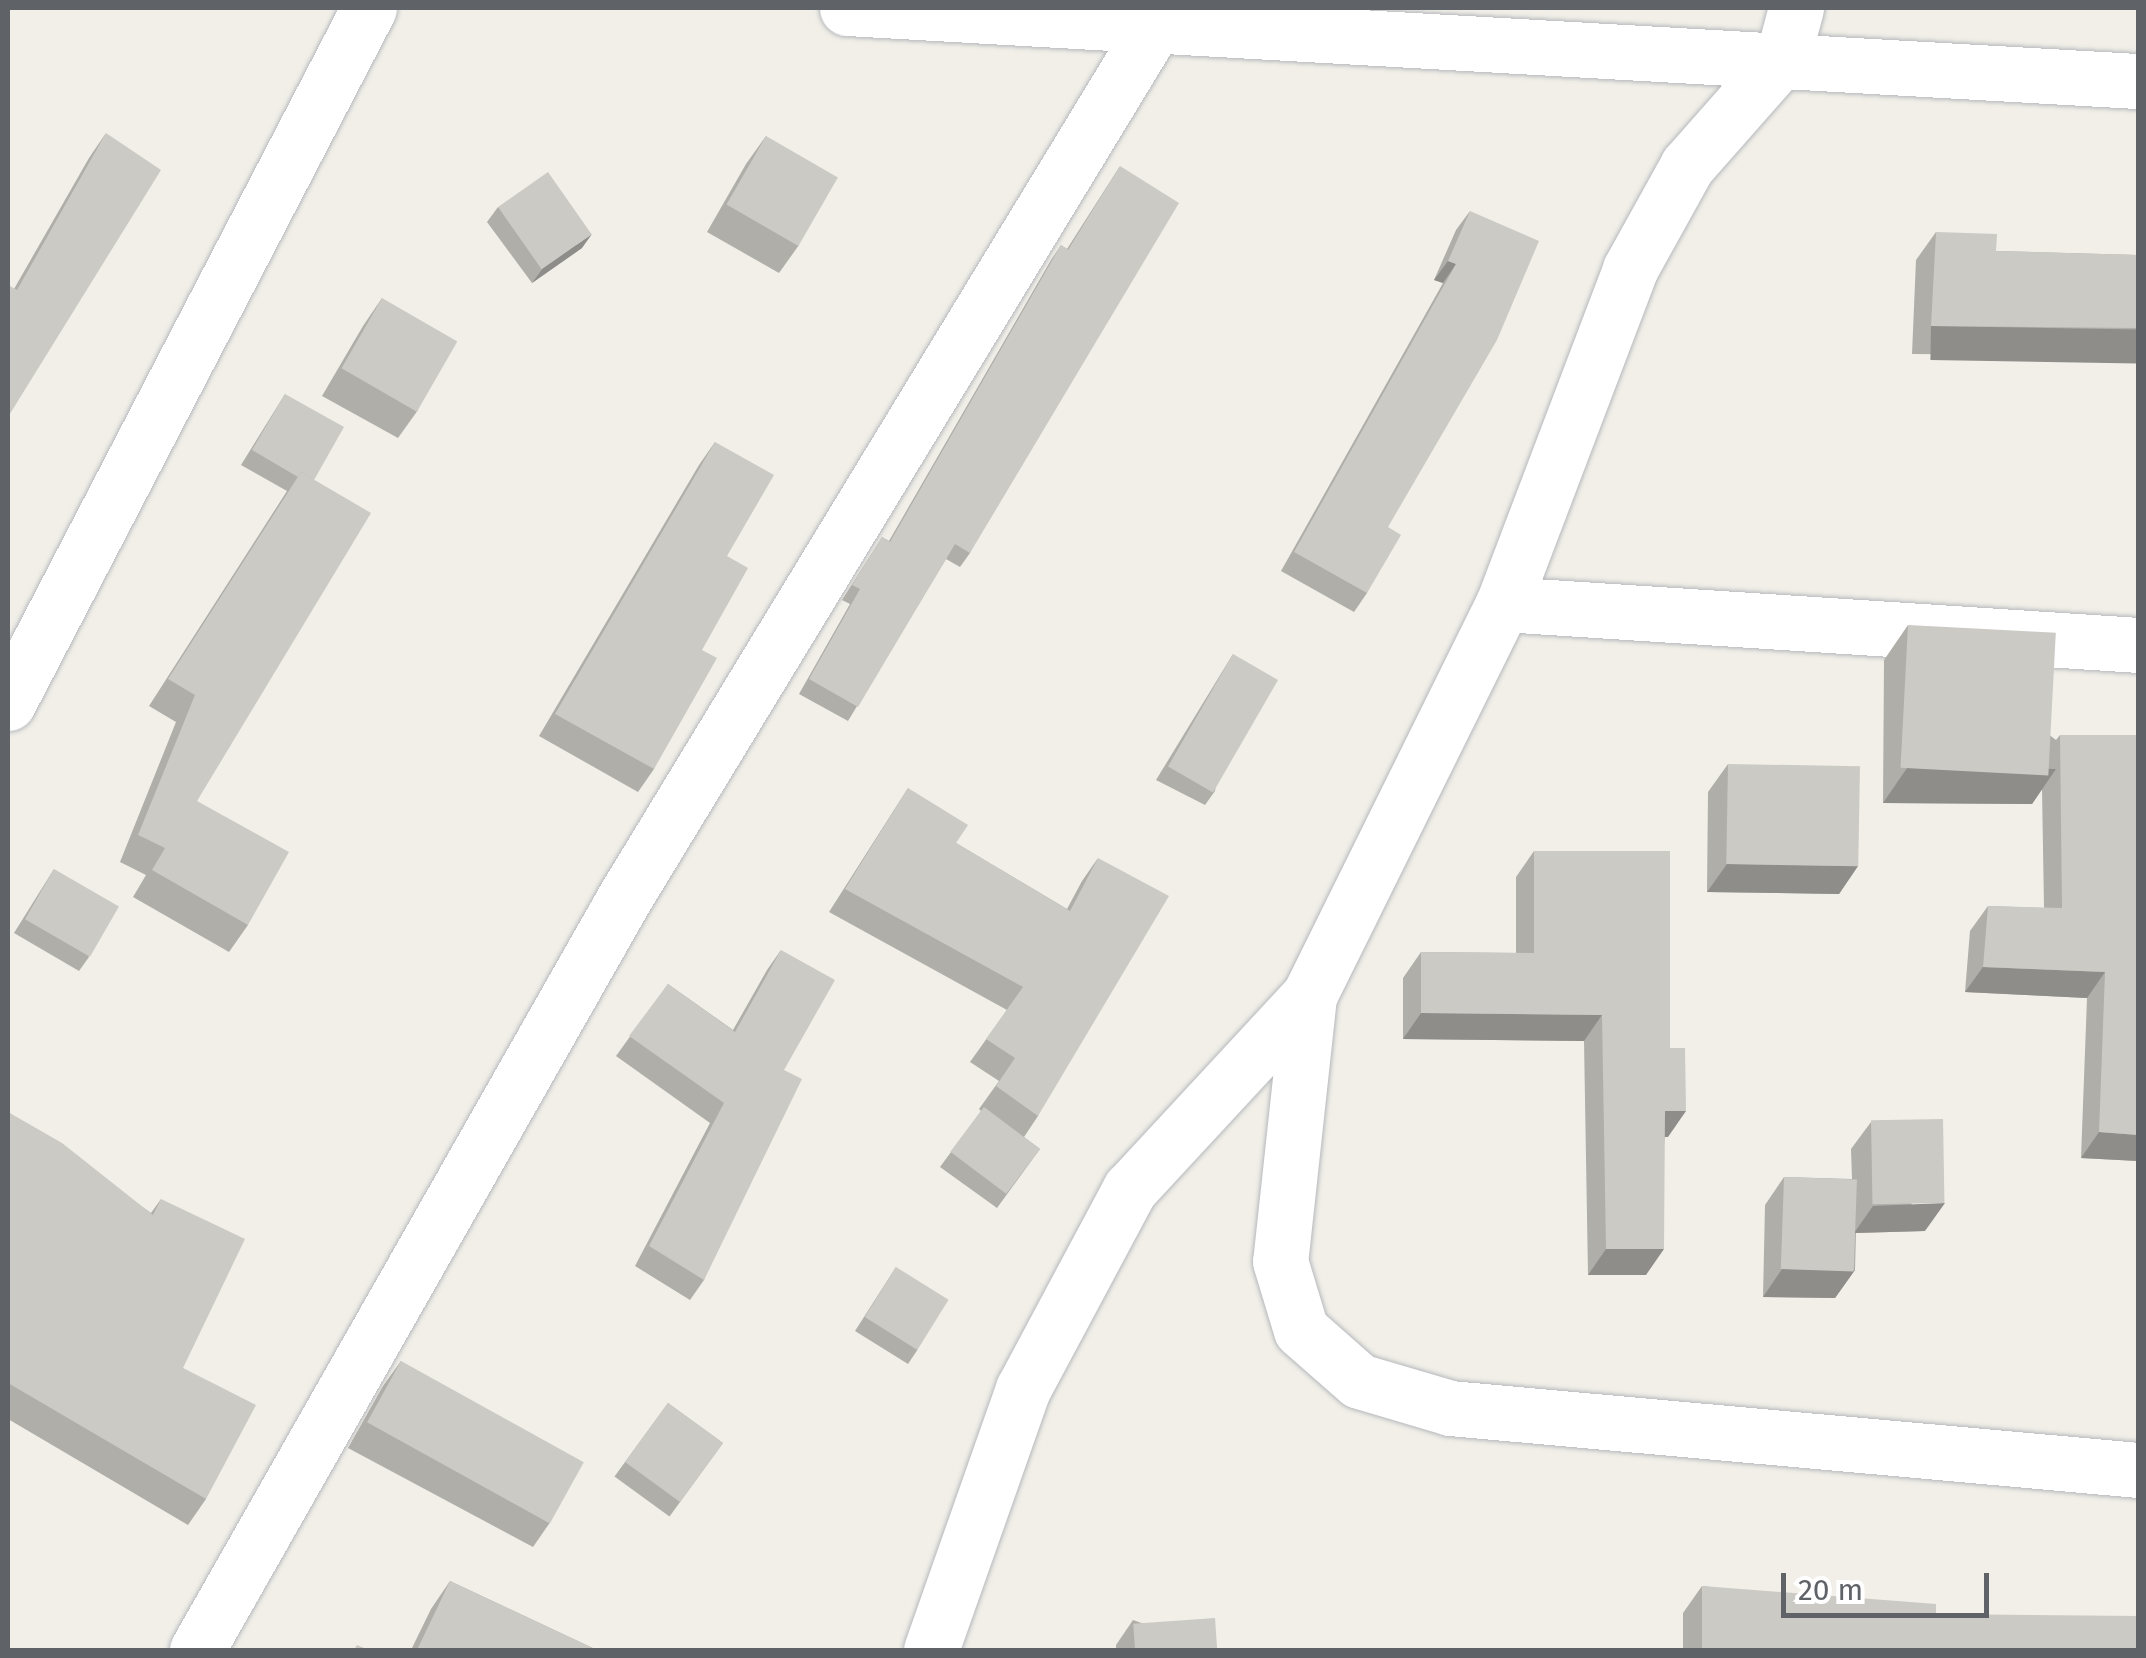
<!DOCTYPE html>
<html>
<head>
<meta charset="utf-8">
<style>
  body { margin:0 }
  #map { position:relative; width:2146px; height:1658px; overflow:hidden; background:#f1efe8; font-family:"Fira Sans",sans-serif }
  div>[style] { position:absolute }
  .roads { filter:drop-shadow(0 0 2px #b5b8bc) drop-shadow(0 0 2px #b5b8bc) }
  .minor>* { height:55px; margin:-27.5px; padding:0 27.5px; transform-origin:27.5px; border-radius:27.5px; background:#fff }
  .wall>* { inset:0; background:#afaea9; transform-origin:0 0 }
  .shaded-wall>* { inset:0; background:#8f8d8a; transform-origin:0 0 }
  .building>* { inset:0; background:#cccac5; transform-origin:0 0 }
  span { translate:-50% -50%; white-space:nowrap; text-align:center; line-height:1.15; -webkit-text-stroke:10px #fff; paint-order:stroke }
  .frame { position:absolute; inset:0; border:10px solid #5f6368; pointer-events:none }
  .scale { position:absolute; left:1781px; top:1573px; width:208px; height:45px; box-sizing:border-box; border:5px solid #5f6368; border-top:0; padding-left:12px; font-size:30px; line-height:35px; white-space:nowrap; color:#5f6368; -webkit-text-stroke:8px #fff; paint-order:stroke }
</style>
</head>
<body>
<div id="map">
  <div class="roads">
    <div class="minor">
      <i style="left:847px;top:8px;width:1293px;rotate:3.24deg"></i>
      <i style="left:1503px;top:604px;width:636px;rotate:3.69deg"></i>
      <i style="left:8px;top:703px;width:783px;rotate:-62.55deg"></i>
      <i style="left:1309px;top:996px;width:267px;rotate:96.2deg"></i>
      <i style="left:1280px;top:1261px;width:72px;rotate:73.1deg"></i>
      <i style="left:1301px;top:1330px;width:77px;rotate:41.3deg"></i>
      <i style="left:1359px;top:1381px;width:95px;rotate:16.5deg"></i>
      <i style="left:1450px;top:1408px;width:691px;rotate:5.15deg"></i>
      <i style="left:197px;top:1650px;width:866px;rotate:-60.39deg"></i>
      <i style="left:625px;top:897px;width:1024px;rotate:-58.7deg"></i>
      <i style="left:931px;top:1650px;width:277px;rotate:-70.6deg"></i>
      <i style="left:1023px;top:1389px;width:227px;rotate:-61.9deg"></i>
      <i style="left:1130px;top:1189px;width:263px;rotate:-47.2deg"></i>
      <i style="left:1309px;top:996px;width:437px;rotate:-63.7deg"></i>
      <i style="left:1503px;top:604px;width:358px;rotate:-69.2deg"></i>
      <i style="left:1630px;top:269px;width:118px;rotate:-61deg"></i>
      <i style="left:1687px;top:166px;width:145px;rotate:-48.6deg"></i>
      <i style="left:1783px;top:57px;width:51px;rotate:-75.1deg"></i>
    </div>
  </div>
  <div class="wall">
    <i style="clip-path:polygon(106px 133px,8px 417px,14px 289px,89px 158px)"></i>
    <i style="clip-path:polygon(766px 136px,799px 245px,779px 273px,707px 232px,746px 164px)"></i>
    <i style="clip-path:polygon(1120px 166px,970px 553px,960px 567px,946px 559px,848px 721px,799px 694px,850px 604px,842px 600px,882px 537px,889px 541px,1051px 260px,1061px 245px,1067px 249px)"></i>
    <i style="clip-path:polygon(498px 207px,582px 248px,532px 283px,487px 222px)"></i>
    <i style="clip-path:polygon(1470px 211px,1388px 527px,1367px 593px,1354px 612px,1281px 571px,1443px 283px,1434px 280px,1456px 230px)"></i>
    <i style="clip-path:polygon(1936px 232px,1996px 251px,2138px 255px,2138px 356px,1912px 354px,1916px 260px)"></i>
    <i style="clip-path:polygon(382px 298px,418px 410px,398px 438px,322px 396px,363px 326px)"></i>
    <i style="clip-path:polygon(285px 394px,314px 480px,197px 801px,248px 925px,229px 952px,133px 897px,146px 875px,120px 862px,176px 722px,149px 706px,287px 491px,241px 465px)"></i>
    <i style="clip-path:polygon(715px 442px,727px 556px,654px 769px,638px 792px,539px 736px,699px 465px)"></i>
    <i style="clip-path:polygon(1908px 625px,2056px 740px,2060px 735px,2138px 735px,2138px 1161px,2081px 1158px,2087px 998px,1965px 992px,1970px 931px,1988px 906px,2044px 908px,2042px 789px,2032px 804px,1883px 803px,1884px 660px)"></i>
    <i style="clip-path:polygon(1233px 654px,1215px 791px,1205px 805px,1156px 780px)"></i>
    <i style="clip-path:polygon(1728px 764px,1858px 866px,1839px 894px,1707px 892px,1708px 792px)"></i>
    <i style="clip-path:polygon(908px 788px,956px 843px,1067px 909px,1082px 881px,1098px 858px,1038px 1116px,1024px 1137px,1040px 1149px,997px 1208px,940px 1167px,981px 1111px,979px 1109px,999px 1081px,970px 1062px,1007px 1010px,829px 912px)"></i>
    <i style="clip-path:polygon(1534px 851px,1668px 1137px,1665px 1137px,1646px 1275px,1588px 1275px,1584px 1041px,1403px 1039px,1403px 978px,1421px 952px,1516px 953px,1516px 877px)"></i>
    <i style="clip-path:polygon(54px 869px,89px 957px,79px 971px,14px 933px)"></i>
    <i style="clip-path:polygon(781px 950px,784px 1070px,704px 1280px,690px 1300px,635px 1266px,710px 1123px,616px 1056px,668px 984px,733px 1030px,767px 970px)"></i>
    <i style="clip-path:polygon(8px 1112px,151px 1213px,161px 1199px,183px 1368px,206px 1499px,188px 1525px,8px 1419px)"></i>
    <i style="clip-path:polygon(1871px 1122px,1925px 1231px,1856px 1233px,1855px 1270px,1835px 1298px,1763px 1297px,1765px 1205px,1784px 1177px,1852px 1179px,1851px 1149px)"></i>
    <i style="clip-path:polygon(896px 1267px,918px 1349px,908px 1364px,855px 1331px)"></i>
    <i style="clip-path:polygon(401px 1361px,551px 1521px,533px 1547px,348px 1448px,383px 1386px)"></i>
    <i style="left:668px;top:1403px;width:68px;height:91px;rotate:36deg"></i>
    <i style="clip-path:polygon(450px 1581px,597px 1650px,411px 1650px,431px 1609px)"></i>
    <i style="clip-path:polygon(1702px 1586px,1936px 1614px,2138px 1650px,1683px 1650px,1683px 1613px)"></i>
    <i style="clip-path:polygon(1133px 1620px,1217px 1650px,1116px 1650px,1116px 1645px)"></i>
  </div>
  <div class="shaded-wall">
    <i style="clip-path:polygon(592px 234px,582px 248px,532px 283px,543px 268px)"></i>
    <i style="clip-path:polygon(1448px 261px,1456px 264px,1443px 283px,1434px 280px)"></i>
    <i style="left:1931px;top:326px;width:207px;height:34px;rotate:1deg"></i>
    <i style="clip-path:polygon(1907px 768px,2056px 769px,2032px 804px,1883px 803px)"></i>
    <i style="clip-path:polygon(1727px 864px,1858px 866px,1839px 894px,1707px 892px)"></i>
    <i style="clip-path:polygon(1983px 967px,2105px 972px,2087px 998px,1965px 992px)"></i>
    <i style="clip-path:polygon(1421px 1013px,1602px 1015px,1584px 1041px,1403px 1039px)"></i>
    <i style="clip-path:polygon(1665px 1111px,1686px 1111px,1668px 1137px,1647px 1137px)"></i>
    <i style="clip-path:polygon(2099px 1132px,2138px 1135px,2138px 1161px,2081px 1158px)"></i>
    <i style="clip-path:polygon(1945px 1203px,1925px 1231px,1854px 1233px,1873px 1206px)"></i>
    <i style="clip-path:polygon(1606px 1249px,1664px 1249px,1646px 1275px,1588px 1275px)"></i>
    <i style="clip-path:polygon(1782px 1269px,1855px 1270px,1835px 1298px,1763px 1297px)"></i>
  </div>
  <div class="building">
    <i style="clip-path:polygon(106px 133px,161px 170px,8px 417px,8px 285px,17px 290px)"></i>
    <i style="left:766px;top:136px;width:83px;height:79px;rotate:30deg"></i>
    <i style="clip-path:polygon(1120px 166px,1179px 203px,970px 553px,955px 544px,858px 707px,809px 679px,860px 589px,852px 585px,882px 537px,890px 542px,1061px 245px,1068px 250px)"></i>
    <i style="left:548px;top:172px;width:76px;height:61px;rotate:55deg"></i>
    <i style="clip-path:polygon(1470px 211px,1539px 241px,1497px 340px,1388px 527px,1401px 535px,1367px 593px,1294px 552px,1456px 264px,1448px 261px)"></i>
    <i style="clip-path:polygon(1936px 232px,1997px 234px,1996px 251px,2138px 255px,2138px 328px,1931px 326px)"></i>
    <i style="left:382px;top:298px;width:87px;height:81px;rotate:30deg"></i>
    <i style="clip-path:polygon(285px 394px,344px 427px,314px 480px,301px 472px,298px 477px,252px 450px)"></i>
    <i style="clip-path:polygon(715px 442px,774px 475px,727px 556px,748px 568px,702px 650px,717px 658px,654px 769px,555px 714px)"></i>
    <i style="clip-path:polygon(301px 472px,371px 513px,197px 801px,289px 852px,248px 925px,152px 870px,165px 848px,138px 835px,195px 695px,168px 679px)"></i>
    <i style="left:1908px;top:625px;width:148px;height:143px;rotate:3deg"></i>
    <i style="left:1233px;top:654px;width:52px;height:130px;rotate:30deg"></i>
    <i style="clip-path:polygon(2060px 735px,2138px 735px,2138px 1135px,2099px 1132px,2105px 972px,1983px 967px,1988px 906px,2062px 908px)"></i>
    <i style="left:1728px;top:764px;width:132px;height:100px;rotate:1deg"></i>
    <i style="clip-path:polygon(908px 788px,968px 825px,956px 843px,1070px 911px,1098px 858px,1169px 896px,1038px 1116px,996px 1086px,1015px 1058px,986px 1039px,1023px 987px,845px 889px)"></i>
    <i style="clip-path:polygon(1534px 851px,1670px 851px,1670px 1048px,1685px 1048px,1686px 1111px,1665px 1111px,1664px 1249px,1606px 1249px,1602px 1015px,1421px 1013px,1421px 952px,1534px 953px)"></i>
    <i style="left:54px;top:869px;width:75px;height:58px;rotate:30deg"></i>
    <i style="clip-path:polygon(781px 950px,835px 980px,784px 1070px,802px 1079px,704px 1280px,649px 1246px,724px 1103px,629px 1036px,668px 984px,735px 1032px)"></i>
    <i style="left:984px;top:1107px;width:70px;height:56px;rotate:37deg"></i>
    <i style="clip-path:polygon(8px 1112px,62px 1143px,153px 1215px,161px 1199px,245px 1239px,183px 1368px,256px 1405px,206px 1499px,8px 1383px)"></i>
    <i style="left:1943px;top:1119px;width:84px;height:72px;rotate:89deg"></i>
    <i style="left:1784px;top:1177px;width:73px;height:92px;rotate:2deg"></i>
    <i style="left:896px;top:1267px;width:62px;height:59px;rotate:32deg"></i>
    <i style="left:401px;top:1361px;width:209px;height:70px;rotate:29deg"></i>
    <i style="left:668px;top:1403px;width:68px;height:73px;rotate:36deg"></i>
    <i style="clip-path:polygon(450px 1581px,597px 1650px,417px 1650px)"></i>
    <i style="clip-path:polygon(1702px 1586px,1936px 1604px,1936px 1614px,2138px 1616px,2138px 1650px,1702px 1650px)"></i>
    <i style="left:1215px;top:1618px;width:32px;height:82px;rotate:86deg"></i>
    <i style="clip-path:polygon(357px 1645px,369px 1650px,354px 1650px)"></i>
  </div>
  <div class="frame"></div>
  <div class="scale">20 m</div>
</div>
</body>
</html>
